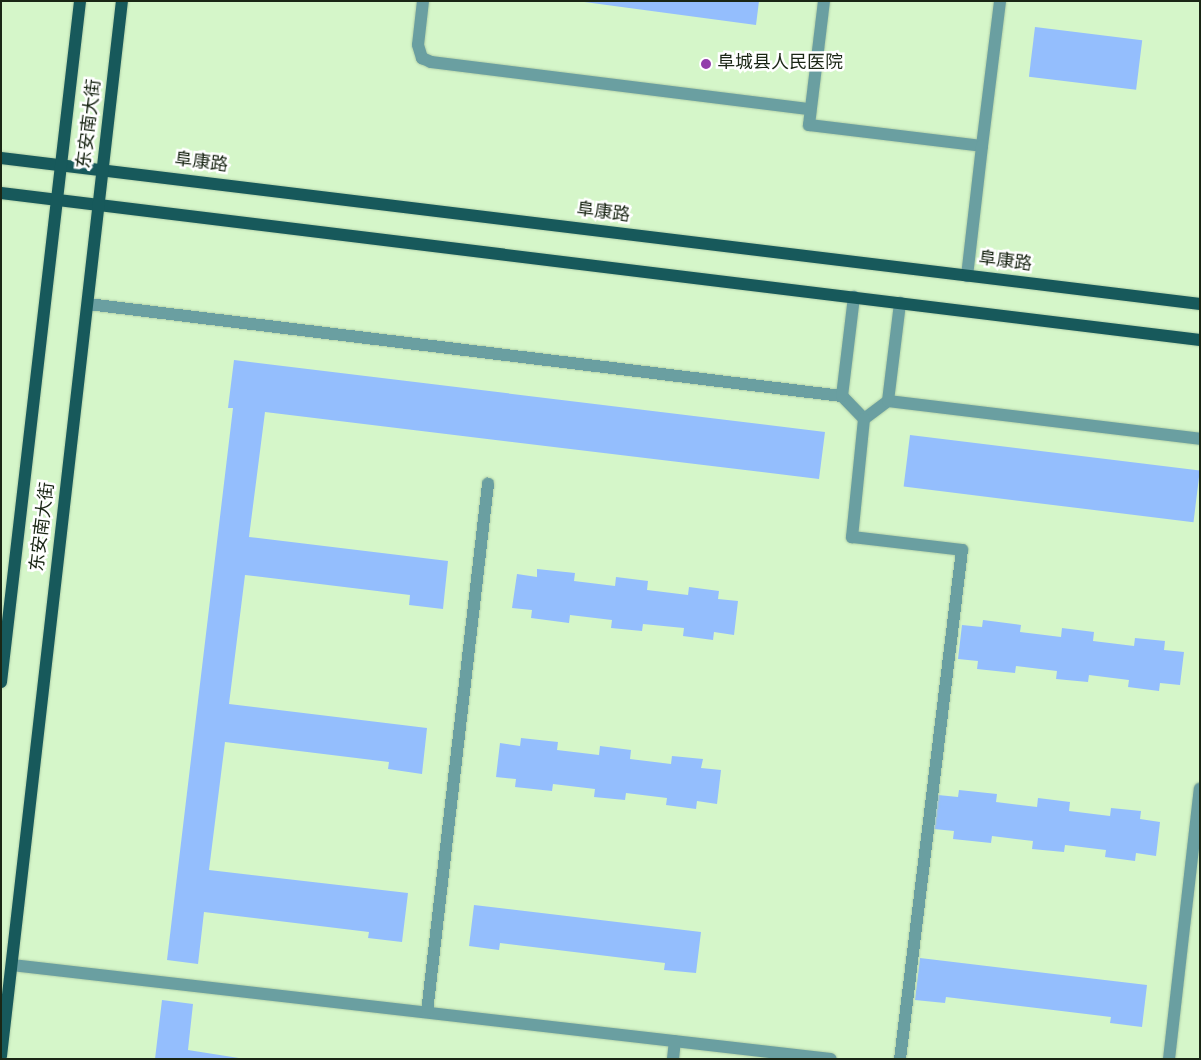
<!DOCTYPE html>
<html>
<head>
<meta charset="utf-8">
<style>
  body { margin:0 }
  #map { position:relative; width:1201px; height:1060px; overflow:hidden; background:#d5f6c9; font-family:Overpass,"Noto Sans SC",sans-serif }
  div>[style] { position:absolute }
  .building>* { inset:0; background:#94befd; transform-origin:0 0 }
  .roads { filter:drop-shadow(0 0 1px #b3d1a9) drop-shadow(0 0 1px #b3d1a9) }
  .minor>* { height:12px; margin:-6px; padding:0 6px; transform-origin:6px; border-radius:6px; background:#6a9fa1 }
  .major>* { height:12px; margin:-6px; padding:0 6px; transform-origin:6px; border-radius:6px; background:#17595b }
  .dots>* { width:14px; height:14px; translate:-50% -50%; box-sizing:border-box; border:2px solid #fff; border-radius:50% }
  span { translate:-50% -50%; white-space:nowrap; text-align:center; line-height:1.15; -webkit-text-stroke:5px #fff; paint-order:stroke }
  .poi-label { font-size:18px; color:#1a2615 }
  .left { translate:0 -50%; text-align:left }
  .street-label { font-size:18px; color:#1a2615 }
  .frame { position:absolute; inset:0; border:2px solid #1a2615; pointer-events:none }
</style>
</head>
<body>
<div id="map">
  <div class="building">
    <i style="clip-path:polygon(577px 1px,759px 1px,756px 25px)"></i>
    <i style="left:1035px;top:27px;width:108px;height:50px;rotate:7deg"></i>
    <i style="clip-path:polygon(234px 360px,825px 432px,819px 479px,265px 412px,249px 537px,448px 561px,443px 609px,409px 605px,410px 595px,245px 575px,229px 704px,427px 728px,422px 774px,388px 769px,389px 762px,225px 742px,209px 870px,408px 893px,402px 942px,368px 938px,369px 932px,204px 912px,198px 964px,167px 960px,233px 408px,228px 408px)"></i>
    <i style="left:910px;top:435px;width:292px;height:52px;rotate:7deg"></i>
    <i style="clip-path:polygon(537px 569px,575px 573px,574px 581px,615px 586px,616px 577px,648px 581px,647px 590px,688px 595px,689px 587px,719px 591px,718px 599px,738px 601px,734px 635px,714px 632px,713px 640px,683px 636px,684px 628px,643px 624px,642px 631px,611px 628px,612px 620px,570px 615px,569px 623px,531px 618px,532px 610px,512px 608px,517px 574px,537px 577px)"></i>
    <i style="clip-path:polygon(983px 620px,1021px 625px,1020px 632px,1061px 637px,1062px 628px,1094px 632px,1093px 641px,1134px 646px,1135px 638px,1165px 641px,1164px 650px,1184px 652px,1180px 685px,1160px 683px,1159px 691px,1128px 687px,1129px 680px,1089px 675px,1088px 682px,1056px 679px,1057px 671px,1016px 666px,1015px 673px,977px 669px,978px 661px,958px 659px,962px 625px,982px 627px)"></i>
    <i style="clip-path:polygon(521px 738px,558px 742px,557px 750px,599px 755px,600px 746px,631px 750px,630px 759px,671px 764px,672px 756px,703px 759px,701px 768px,721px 770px,717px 804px,697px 801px,696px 809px,666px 805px,667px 798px,626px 793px,625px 800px,594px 797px,595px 789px,553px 784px,552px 791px,515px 787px,516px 779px,496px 777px,500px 743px,520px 746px)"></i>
    <i style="clip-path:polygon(959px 790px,997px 794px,996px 802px,1037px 807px,1038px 798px,1070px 802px,1069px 811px,1110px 816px,1111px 808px,1141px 811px,1140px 819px,1160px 822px,1156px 856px,1136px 853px,1135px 861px,1105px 857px,1106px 850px,1065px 845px,1064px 852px,1032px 849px,1033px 841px,992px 836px,991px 843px,953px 839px,954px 831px,934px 829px,938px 795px,958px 797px)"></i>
    <i style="clip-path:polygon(474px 905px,701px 932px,696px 973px,664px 970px,665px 963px,500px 943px,499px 950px,469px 946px)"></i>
    <i style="clip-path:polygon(920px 958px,1147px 985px,1142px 1027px,1110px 1023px,1111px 1017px,946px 997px,945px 1003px,915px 1000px)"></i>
    <i style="clip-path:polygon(162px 1000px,193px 1004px,188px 1050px,245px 1059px,155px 1059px)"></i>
  </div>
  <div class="roads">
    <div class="minor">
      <i style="left:423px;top:1px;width:44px;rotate:96.5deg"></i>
      <i style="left:418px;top:45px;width:14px;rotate:73deg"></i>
      <i style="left:422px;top:58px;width:10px;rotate:24deg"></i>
      <i style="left:431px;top:62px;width:382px;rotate:7.1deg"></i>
      <i style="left:824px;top:1px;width:125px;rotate:96.9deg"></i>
      <i style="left:809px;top:125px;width:174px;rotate:6.9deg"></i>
      <i style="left:982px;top:146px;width:146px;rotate:-82.9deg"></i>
      <i style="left:967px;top:276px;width:131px;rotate:-83.4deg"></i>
      <i style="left:88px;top:304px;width:760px;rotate:6.96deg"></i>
      <i style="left:842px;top:396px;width:32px;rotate:46deg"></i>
      <i style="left:864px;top:419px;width:30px;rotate:-37deg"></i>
      <i style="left:888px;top:401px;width:314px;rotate:6.9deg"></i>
      <i style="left:842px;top:396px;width:100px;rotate:-83.1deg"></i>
      <i style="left:888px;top:401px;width:99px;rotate:-83deg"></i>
      <i style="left:864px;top:419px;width:119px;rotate:95.8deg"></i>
      <i style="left:852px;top:537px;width:111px;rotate:6.7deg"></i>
      <i style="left:962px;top:550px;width:513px;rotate:96.94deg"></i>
      <i style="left:12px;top:965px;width:824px;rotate:6.55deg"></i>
      <i style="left:427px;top:1012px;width:532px;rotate:-83.41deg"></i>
      <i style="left:673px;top:1059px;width:18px;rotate:-84deg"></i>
      <i style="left:1169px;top:1059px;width:272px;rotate:-83.5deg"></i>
    </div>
    <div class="major">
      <i style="left:1px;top:158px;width:1208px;rotate:6.94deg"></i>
      <i style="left:1px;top:193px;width:1208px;rotate:6.99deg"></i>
      <i style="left:1px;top:682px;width:686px;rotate:-83.38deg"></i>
      <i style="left:1px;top:1056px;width:1062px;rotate:-83.46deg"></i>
    </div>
  </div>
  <div class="dots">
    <i style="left:706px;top:64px;background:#923dab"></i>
  </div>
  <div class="poi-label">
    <span class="left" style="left:717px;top:64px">阜城县人民医院</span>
  </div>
  <div class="street-label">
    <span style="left:91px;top:124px;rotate:-83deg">东安南大街</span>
    <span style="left:201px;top:164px;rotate:7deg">阜康路</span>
    <span style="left:603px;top:214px;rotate:7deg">阜康路</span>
    <span style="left:1005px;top:263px;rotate:7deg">阜康路</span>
    <span style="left:44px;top:527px;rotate:-83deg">东安南大街</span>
  </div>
  <div class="frame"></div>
</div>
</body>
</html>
